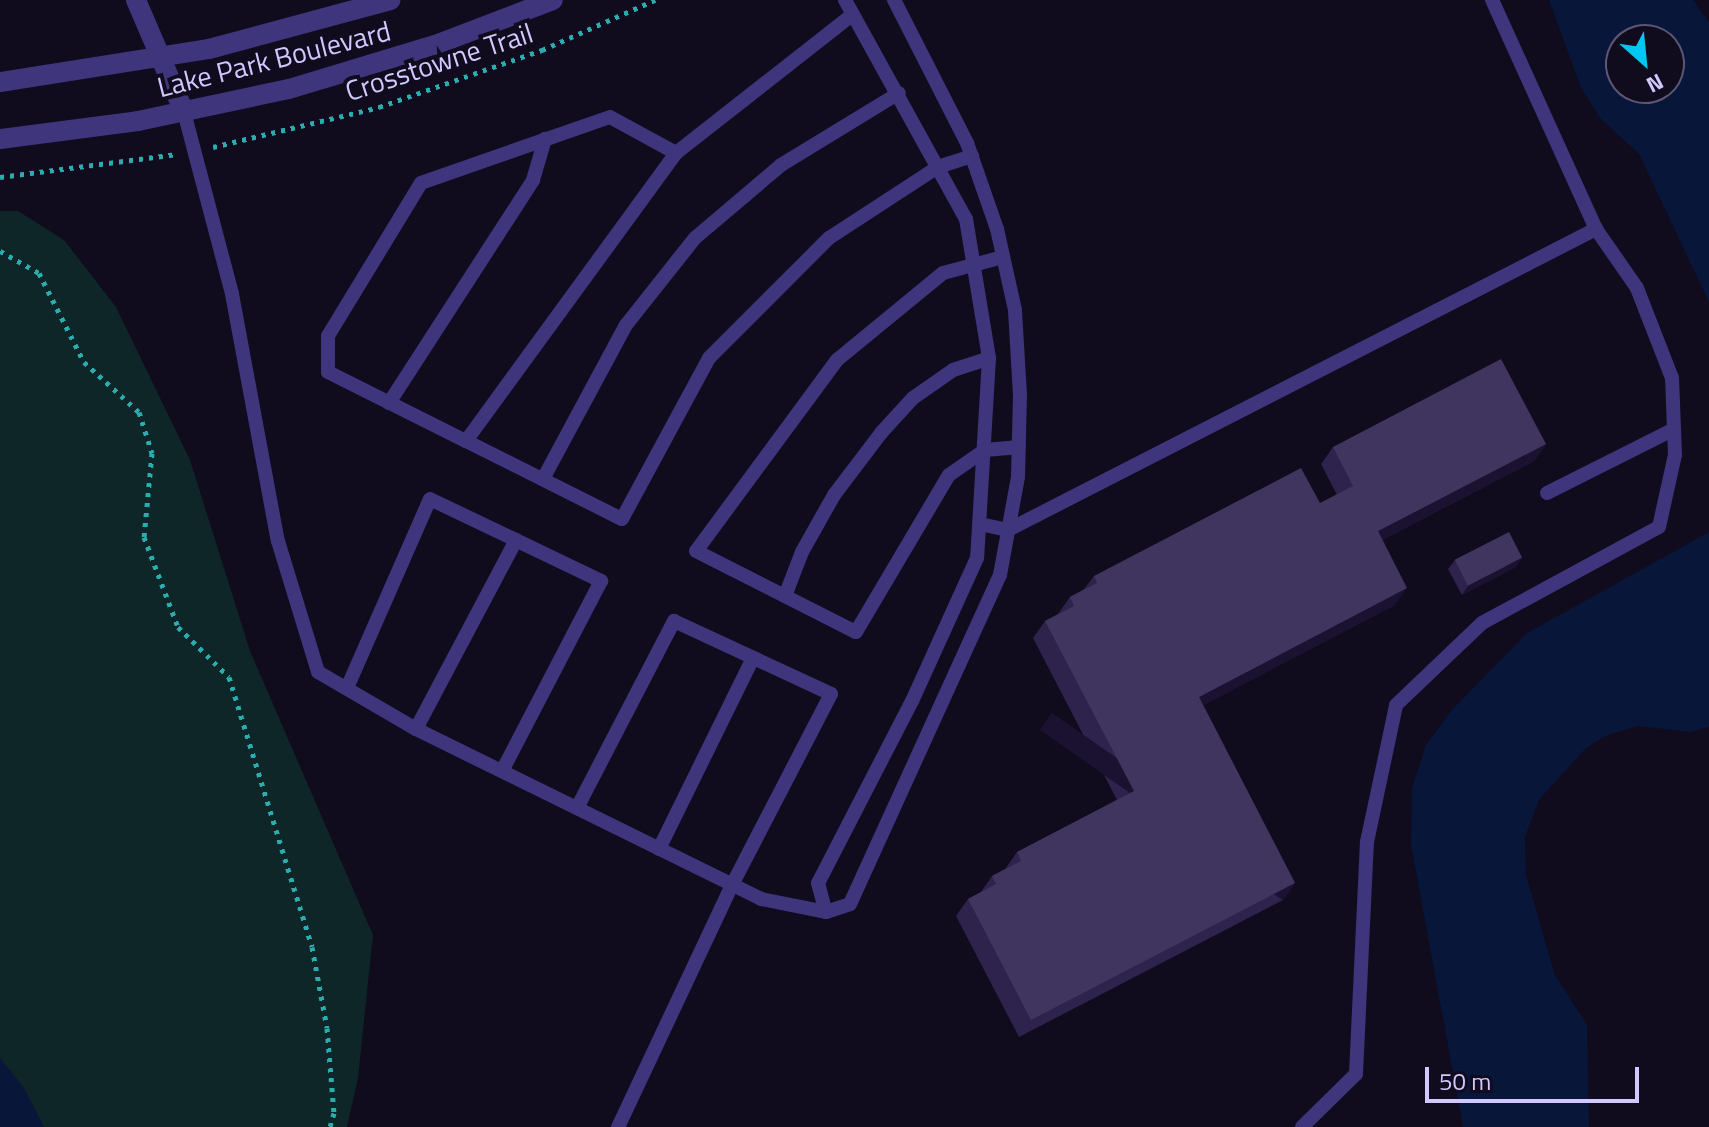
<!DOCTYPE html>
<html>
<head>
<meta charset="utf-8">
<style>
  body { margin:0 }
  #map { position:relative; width:1709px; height:1127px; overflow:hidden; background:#100b1d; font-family:"Titillium Web",sans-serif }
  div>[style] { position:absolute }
  .green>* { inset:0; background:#0e2627 }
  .water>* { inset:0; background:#08163a }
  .path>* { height:5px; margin-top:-2.5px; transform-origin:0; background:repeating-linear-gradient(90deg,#2badaf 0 4px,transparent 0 10px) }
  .service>* { height:14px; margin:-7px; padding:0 7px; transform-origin:7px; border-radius:7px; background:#3e357d }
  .minor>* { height:20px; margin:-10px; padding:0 10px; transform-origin:10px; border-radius:10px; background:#3e357d }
  .tertiary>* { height:20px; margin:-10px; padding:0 10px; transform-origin:10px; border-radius:10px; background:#3e357d }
  .wall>* { inset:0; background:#2e234c }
  .shaded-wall>* { inset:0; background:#1b1231; transform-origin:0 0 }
  .building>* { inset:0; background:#40355f; transform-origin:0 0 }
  span { translate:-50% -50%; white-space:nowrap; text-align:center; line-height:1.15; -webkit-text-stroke:8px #100b1d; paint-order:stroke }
  .street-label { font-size:28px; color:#d2c7ff }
  .north { position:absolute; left:1605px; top:24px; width:80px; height:80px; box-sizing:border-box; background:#100b1d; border:2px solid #5e5677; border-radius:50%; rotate:153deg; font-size:22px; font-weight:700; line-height:32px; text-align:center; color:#d2c7ff }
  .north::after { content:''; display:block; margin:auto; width:28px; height:36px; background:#00c7f2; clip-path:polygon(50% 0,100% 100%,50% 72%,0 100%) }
  .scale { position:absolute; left:1425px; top:1067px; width:214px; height:36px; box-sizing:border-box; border:4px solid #d2c7ff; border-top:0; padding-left:10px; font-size:24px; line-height:28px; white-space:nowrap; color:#d2c7ff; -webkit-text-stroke:6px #100b1d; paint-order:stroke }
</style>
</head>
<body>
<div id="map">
  <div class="green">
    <i style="clip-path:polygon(0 211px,18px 211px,64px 240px,116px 307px,190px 460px,250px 651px,373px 935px,358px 1078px,347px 1127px,0 1127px)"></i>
  </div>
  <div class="water">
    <i style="clip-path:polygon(evenodd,1549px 0,1693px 0,1709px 22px,1709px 302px,1639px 154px,1600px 118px,1581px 88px,1549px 0,1669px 40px,1669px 88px,1621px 88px,1621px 40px,1669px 40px)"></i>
    <i style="clip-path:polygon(1709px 532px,1709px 727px,1689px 732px,1638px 726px,1605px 736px,1584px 750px,1539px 800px,1525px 837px,1526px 875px,1554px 973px,1587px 1025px,1589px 1127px,1463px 1127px,1411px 844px,1412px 788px,1426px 745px,1450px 712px,1527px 633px)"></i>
    <i style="clip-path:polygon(0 1058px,24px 1088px,44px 1127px,0 1127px)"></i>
  </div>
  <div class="path">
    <i style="left:213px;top:147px;width:171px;rotate:-13.5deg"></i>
    <i style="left:379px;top:107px;width:173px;rotate:-19.3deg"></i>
    <i style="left:542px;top:50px;width:124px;rotate:-23.9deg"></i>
    <i style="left:0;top:177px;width:177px;rotate:-7.4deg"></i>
    <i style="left:0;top:251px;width:45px;rotate:29.4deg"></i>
    <i style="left:39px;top:273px;width:100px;rotate:63.2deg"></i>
    <i style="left:84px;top:362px;width:74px;rotate:42.3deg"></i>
    <i style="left:139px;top:412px;width:43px;rotate:72.4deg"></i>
    <i style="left:152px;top:453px;width:84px;rotate:95.4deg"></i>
    <i style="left:144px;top:537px;width:96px;rotate:69.3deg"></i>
    <i style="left:178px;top:627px;width:71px;rotate:44.4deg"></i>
    <i style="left:229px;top:677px;width:282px;rotate:72.9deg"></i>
    <i style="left:312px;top:947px;width:82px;rotate:79.5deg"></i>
    <i style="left:327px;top:1028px;width:85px;rotate:85.3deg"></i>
    <i style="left:334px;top:1113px;width:15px;rotate:106deg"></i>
  </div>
  <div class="service">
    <i style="left:845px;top:0;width:250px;rotate:61.1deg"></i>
    <i style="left:966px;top:219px;width:141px;rotate:80.6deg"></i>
    <i style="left:989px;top:358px;width:200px;rotate:93.4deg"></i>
    <i style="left:977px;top:558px;width:157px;rotate:114.4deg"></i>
    <i style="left:912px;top:701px;width:205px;rotate:117.3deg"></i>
    <i style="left:818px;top:883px;width:30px;rotate:75deg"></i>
    <i style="left:826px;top:912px;width:25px;rotate:-18deg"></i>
    <i style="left:850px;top:904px;width:362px;rotate:-65.5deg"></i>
    <i style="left:1000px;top:575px;width:100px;rotate:-79.6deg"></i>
    <i style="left:1018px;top:477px;width:82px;rotate:-88.6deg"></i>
    <i style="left:1020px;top:395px;width:85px;rotate:-93.4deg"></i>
    <i style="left:1015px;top:310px;width:83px;rotate:-102.5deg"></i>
    <i style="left:997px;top:229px;width:91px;rotate:-109.2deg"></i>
    <i style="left:967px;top:143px;width:161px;rotate:-117deg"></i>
    <i style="left:184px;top:112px;width:188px;rotate:75.2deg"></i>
    <i style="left:232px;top:294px;width:251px;rotate:79.5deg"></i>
    <i style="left:278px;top:541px;width:137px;rotate:73deg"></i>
    <i style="left:318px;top:672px;width:113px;rotate:30.2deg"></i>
    <i style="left:416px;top:729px;width:385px;rotate:26.2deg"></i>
    <i style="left:761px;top:899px;width:66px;rotate:11.3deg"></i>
    <i style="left:676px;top:153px;width:75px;rotate:-151.4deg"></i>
    <i style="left:610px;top:117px;width:200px;rotate:160.8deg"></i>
    <i style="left:421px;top:183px;width:179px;rotate:121.3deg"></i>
    <i style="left:328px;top:336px;width:36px;rotate:90deg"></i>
    <i style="left:328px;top:372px;width:154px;rotate:26.6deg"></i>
    <i style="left:466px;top:441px;width:356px;rotate:-53.9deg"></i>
    <i style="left:676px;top:153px;width:224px;rotate:-38.1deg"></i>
    <i style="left:1003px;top:257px;width:62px;rotate:165.1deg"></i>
    <i style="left:943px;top:273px;width:137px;rotate:140.6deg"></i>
    <i style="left:837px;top:360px;width:237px;rotate:126.4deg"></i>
    <i style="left:696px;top:551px;width:179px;rotate:26.9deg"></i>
    <i style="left:856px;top:632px;width:182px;rotate:-59.4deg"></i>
    <i style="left:949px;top:475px;width:44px;rotate:-34.8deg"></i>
    <i style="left:985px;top:450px;width:34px;rotate:-5deg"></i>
    <i style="left:389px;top:403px;width:265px;rotate:-57.1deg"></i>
    <i style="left:533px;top:180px;width:43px;rotate:-73.7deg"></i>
    <i style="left:466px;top:441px;width:174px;rotate:26.6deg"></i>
    <i style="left:622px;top:519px;width:183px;rotate:-61.6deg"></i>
    <i style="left:709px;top:358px;width:170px;rotate:-45deg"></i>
    <i style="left:829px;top:238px;width:130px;rotate:-33.1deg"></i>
    <i style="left:938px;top:167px;width:36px;rotate:-18deg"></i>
    <i style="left:543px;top:479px;width:175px;rotate:-61.7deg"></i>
    <i style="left:626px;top:325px;width:111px;rotate:-51.6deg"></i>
    <i style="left:695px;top:238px;width:113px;rotate:-40.3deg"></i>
    <i style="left:781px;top:165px;width:138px;rotate:-31.4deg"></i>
    <i style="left:1547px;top:493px;width:142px;rotate:-26.7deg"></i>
    <i style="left:980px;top:524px;width:29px;rotate:12deg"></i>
    <i style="left:1008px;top:530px;width:661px;rotate:-27.11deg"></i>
    <i style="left:1596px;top:229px;width:252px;rotate:-114.4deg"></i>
    <i style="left:785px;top:596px;width:47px;rotate:-68.9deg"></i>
    <i style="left:802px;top:552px;width:65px;rotate:-60.7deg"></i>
    <i style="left:834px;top:495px;width:78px;rotate:-52.8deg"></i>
    <i style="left:881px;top:433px;width:47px;rotate:-47.6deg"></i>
    <i style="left:913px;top:398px;width:49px;rotate:-35deg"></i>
    <i style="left:953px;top:370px;width:38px;rotate:-18deg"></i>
    <i style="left:347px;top:688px;width:206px;rotate:-66.3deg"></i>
    <i style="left:430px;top:499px;width:190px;rotate:25.6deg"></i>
    <i style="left:601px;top:581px;width:214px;rotate:117.5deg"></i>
    <i style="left:416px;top:729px;width:214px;rotate:-62.1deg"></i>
    <i style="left:577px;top:808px;width:211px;rotate:-62.6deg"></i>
    <i style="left:674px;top:621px;width:173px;rotate:24.9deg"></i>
    <i style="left:831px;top:694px;width:215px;rotate:117.4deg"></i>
    <i style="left:732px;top:885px;width:268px;rotate:115.2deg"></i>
    <i style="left:659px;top:849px;width:213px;rotate:-63.8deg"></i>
    <i style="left:1302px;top:1127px;width:76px;rotate:-44.5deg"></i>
    <i style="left:1356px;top:1074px;width:232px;rotate:-87.3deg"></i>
    <i style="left:1367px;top:842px;width:140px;rotate:-78deg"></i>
    <i style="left:1396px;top:705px;width:119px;rotate:-43.6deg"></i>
    <i style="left:1482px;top:623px;width:201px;rotate:-28.5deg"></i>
    <i style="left:1659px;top:527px;width:74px;rotate:-77.5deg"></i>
    <i style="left:1675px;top:455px;width:77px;rotate:-92.2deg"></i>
    <i style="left:1672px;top:378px;width:97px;rotate:-111.3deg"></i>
    <i style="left:1637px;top:288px;width:72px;rotate:-124.8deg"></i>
  </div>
  <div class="minor">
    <i style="left:136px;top:0;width:122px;rotate:66.8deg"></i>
  </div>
  <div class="tertiary">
    <i style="left:0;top:82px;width:212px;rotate:-9deg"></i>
    <i style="left:209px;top:49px;width:188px;rotate:-15.1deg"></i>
    <i style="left:0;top:139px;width:139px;rotate:-7.4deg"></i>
    <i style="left:138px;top:121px;width:154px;rotate:-12deg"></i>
    <i style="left:289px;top:89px;width:152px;rotate:-16.8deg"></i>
    <i style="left:435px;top:45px;width:126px;rotate:-20.9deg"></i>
  </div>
  <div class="wall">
    <i style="clip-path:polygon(1546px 444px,1534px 461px,1382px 540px,1395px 605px,1203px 705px,1295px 883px,1283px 900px,1019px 1037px,956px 916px,968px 899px,981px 892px,992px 876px,1005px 869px,1017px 852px,1117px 800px,1033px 638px,1045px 621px,1058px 614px,1070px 597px,1084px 589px,1094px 576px,1320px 503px,1337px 495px,1321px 464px,1333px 447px)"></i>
    <i style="clip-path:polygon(1455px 560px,1516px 567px,1462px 595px,1448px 569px)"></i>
  </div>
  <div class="shaded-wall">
    <i style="clip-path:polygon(1546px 444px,1534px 461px,1366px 548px,1378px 531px)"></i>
    <i style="clip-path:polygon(1522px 558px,1516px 567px,1462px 595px,1468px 586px)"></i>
    <i style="clip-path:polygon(1407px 588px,1395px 605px,1187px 714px,1199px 697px)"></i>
    <i style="left:1295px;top:883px;width:21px;height:297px;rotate:125deg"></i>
  </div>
  <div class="building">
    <i style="clip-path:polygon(1501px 359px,1546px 444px,1378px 531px,1407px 588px,1199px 697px,1295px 883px,1031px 1020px,968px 899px,996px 884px,992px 876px,1021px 861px,1017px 852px,1134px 791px,1045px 621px,1074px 606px,1070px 597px,1097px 583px,1094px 576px,1301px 468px,1320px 503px,1353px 486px,1333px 447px)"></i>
    <i style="left:1509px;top:532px;width:29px;height:61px;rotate:63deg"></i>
  </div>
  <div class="street-label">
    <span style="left:274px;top:59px;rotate:-14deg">Lake Park Boulevard</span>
    <span style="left:439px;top:62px;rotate:-18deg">Crosstowne Trail</span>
  </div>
  <div class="north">N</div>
  <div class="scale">50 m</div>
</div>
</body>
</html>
